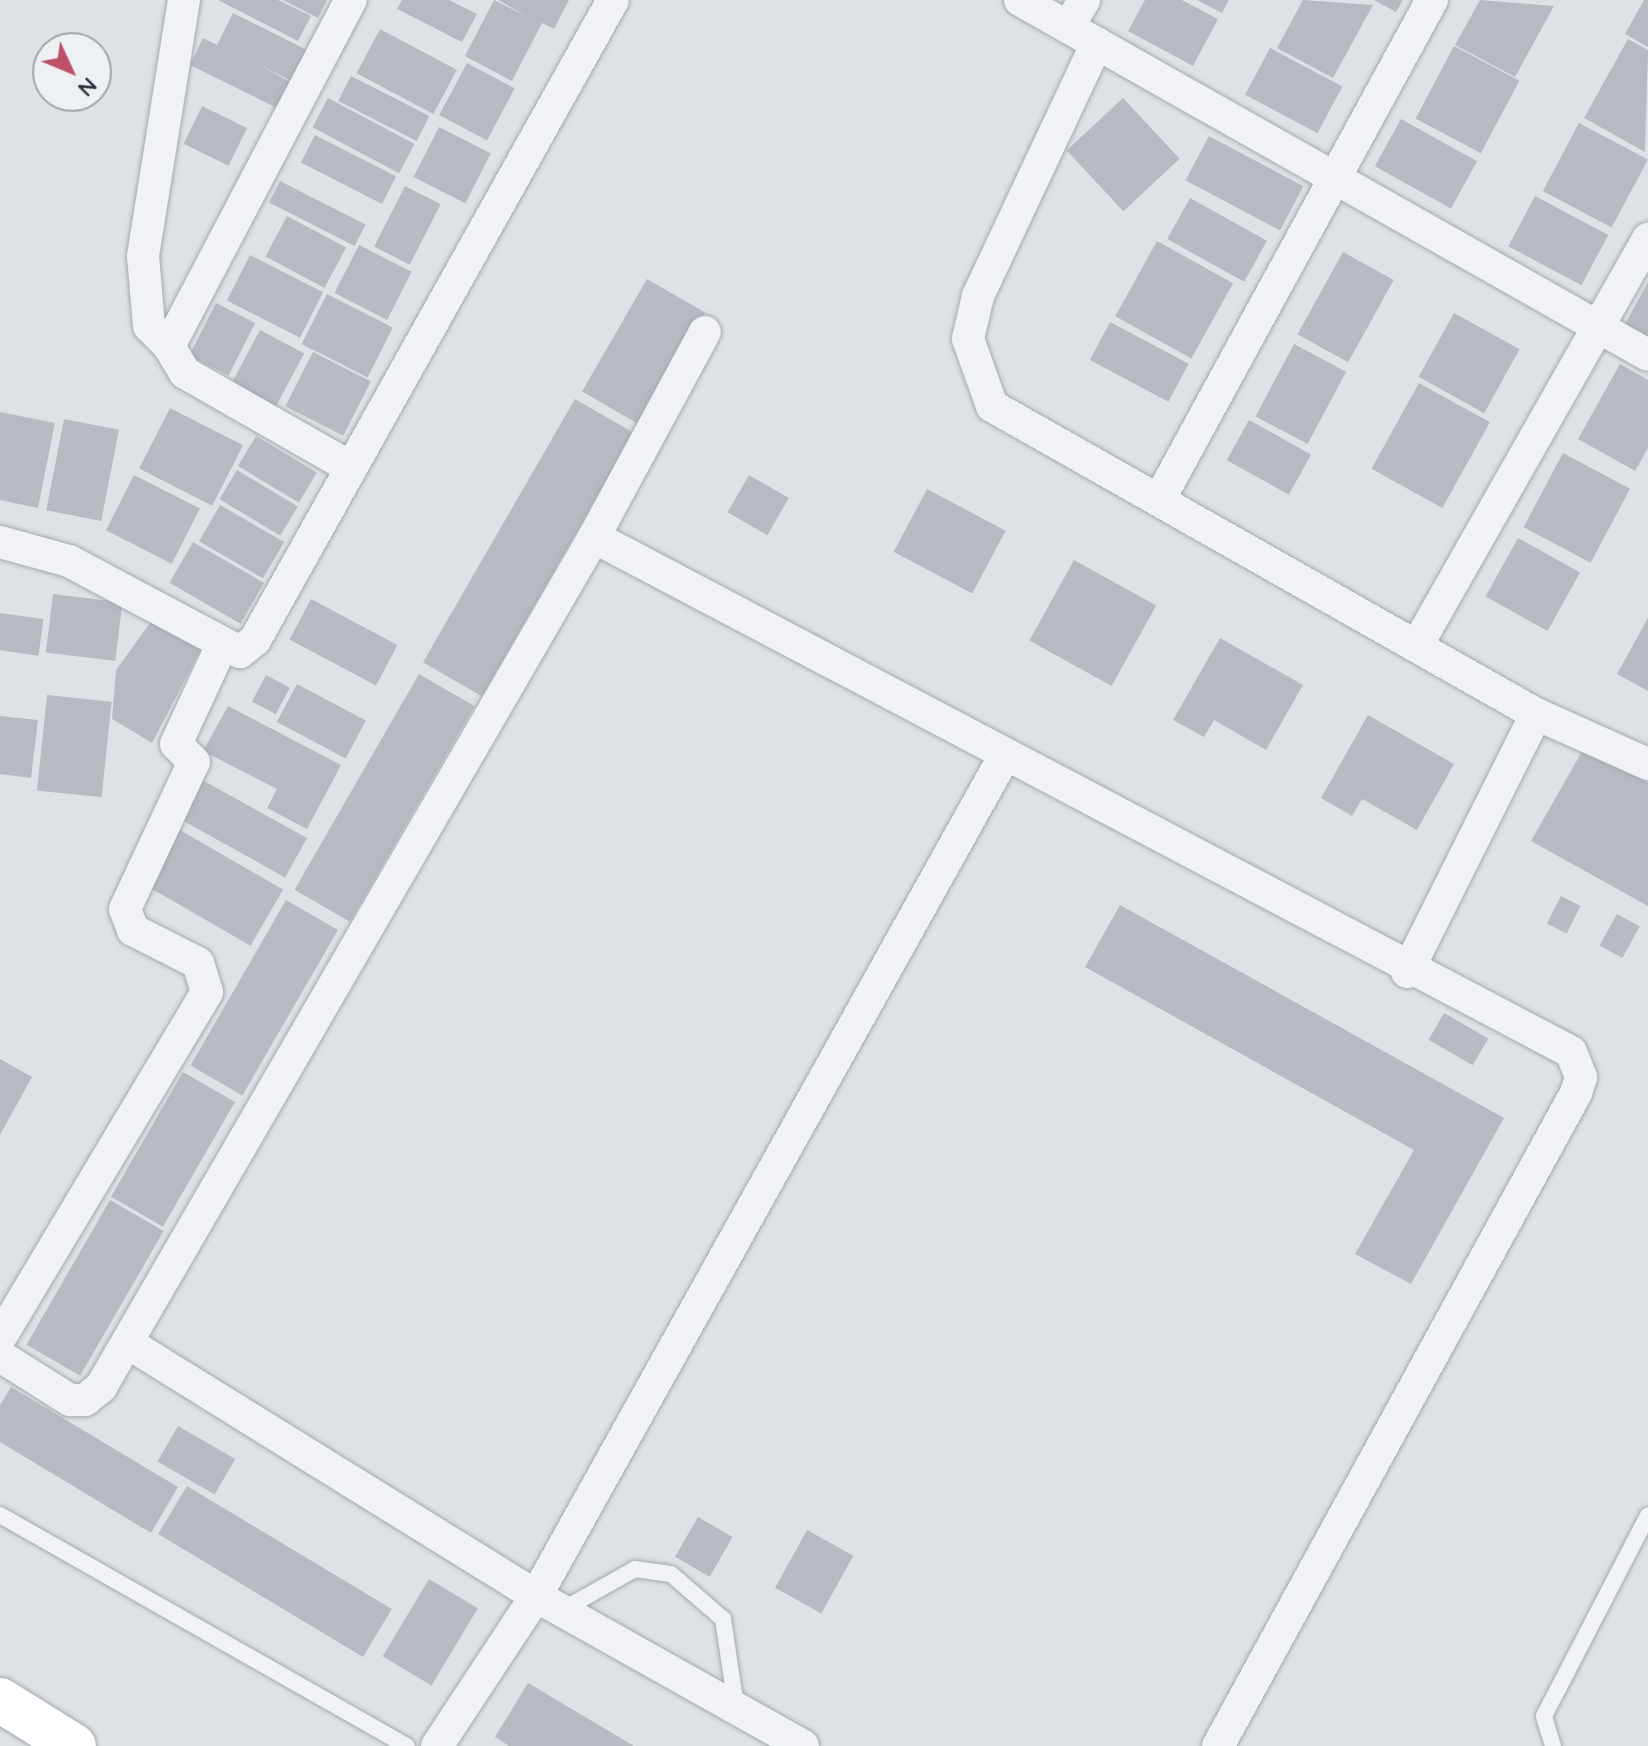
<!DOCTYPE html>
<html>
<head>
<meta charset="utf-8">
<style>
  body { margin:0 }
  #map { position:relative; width:1648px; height:1746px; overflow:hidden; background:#dee2e6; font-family:Quicksand,sans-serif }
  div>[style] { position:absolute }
  .building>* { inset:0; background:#b6bbc2; transform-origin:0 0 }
  .roads { filter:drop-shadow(0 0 2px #a4a9af) drop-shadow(0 0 2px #a4a9af) }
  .service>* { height:16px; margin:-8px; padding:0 8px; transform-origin:8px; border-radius:8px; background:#f0f2f5 }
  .minor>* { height:32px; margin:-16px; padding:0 16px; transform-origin:16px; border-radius:16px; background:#f0f2f5 }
  .trunk>* { height:44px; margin:-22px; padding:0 22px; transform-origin:22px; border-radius:22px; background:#fff }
  span { translate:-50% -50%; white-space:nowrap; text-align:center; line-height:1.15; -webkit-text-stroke:6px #edf1f4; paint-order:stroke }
  .north { position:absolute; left:32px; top:32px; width:80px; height:80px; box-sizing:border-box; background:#edf1f4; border:2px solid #9fa4aa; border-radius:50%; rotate:134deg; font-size:22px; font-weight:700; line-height:32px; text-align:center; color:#29313b }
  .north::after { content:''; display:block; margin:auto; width:28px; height:36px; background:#be5168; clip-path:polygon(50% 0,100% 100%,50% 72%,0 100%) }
</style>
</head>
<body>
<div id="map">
  <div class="building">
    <i style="clip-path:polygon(218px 0,278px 0,311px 16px,298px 41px)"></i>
    <i style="clip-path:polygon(283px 0,327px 0,318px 18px)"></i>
    <i style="clip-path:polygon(402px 0,449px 0,477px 14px,462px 42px,397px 9px)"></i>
    <i style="clip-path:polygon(494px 0,528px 17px,498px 0,569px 0,554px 29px,542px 23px,512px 81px,465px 56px)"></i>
    <i style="clip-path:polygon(1145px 0,1182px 0,1218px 19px,1193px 66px,1128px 31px)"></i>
    <i style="clip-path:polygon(1197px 0,1229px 0,1222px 13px)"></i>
    <i style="clip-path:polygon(1303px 0,1373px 5px,1333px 78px,1277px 48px)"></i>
    <i style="clip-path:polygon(1374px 0,1403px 0,1396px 12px)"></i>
    <i style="clip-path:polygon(1480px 0,1554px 6px,1515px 77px,1455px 45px)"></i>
    <i style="clip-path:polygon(1644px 0,1648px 0,1648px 47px,1625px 34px)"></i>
    <i style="clip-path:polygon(233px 13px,309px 51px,293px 82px,260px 65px,290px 82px,277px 108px,190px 65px,203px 38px,217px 45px)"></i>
    <i style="left:380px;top:29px;width:87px;height:50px;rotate:28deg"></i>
    <i style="clip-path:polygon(1628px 39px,1648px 50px,1645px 152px,1584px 118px)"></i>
    <i style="left:1454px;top:46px;width:74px;height:82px;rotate:28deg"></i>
    <i style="left:1270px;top:48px;width:82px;height:53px;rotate:28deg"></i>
    <i style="left:467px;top:63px;width:54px;height:59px;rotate:28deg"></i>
    <i style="left:351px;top:76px;width:88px;height:28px;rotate:27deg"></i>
    <i style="left:328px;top:98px;width:98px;height:33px;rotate:28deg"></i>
    <i style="left:1123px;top:98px;width:83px;height:77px;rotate:47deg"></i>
    <i style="left:202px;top:106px;width:50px;height:42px;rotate:26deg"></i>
    <i style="left:1401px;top:119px;width:87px;height:54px;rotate:29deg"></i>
    <i style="left:1579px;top:123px;width:78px;height:77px;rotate:28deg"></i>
    <i style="left:439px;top:127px;width:58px;height:56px;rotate:27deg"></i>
    <i style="left:315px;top:135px;width:91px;height:31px;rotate:27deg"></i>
    <i style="left:1209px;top:136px;width:107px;height:50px;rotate:28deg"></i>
    <i style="left:280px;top:181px;width:96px;height:24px;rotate:27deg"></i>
    <i style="left:405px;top:186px;width:40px;height:68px;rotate:27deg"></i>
    <i style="left:1535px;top:196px;width:83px;height:57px;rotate:28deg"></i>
    <i style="left:1190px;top:198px;width:88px;height:47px;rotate:29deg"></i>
    <i style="left:287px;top:216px;width:67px;height:46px;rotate:28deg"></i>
    <i style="left:1157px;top:241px;width:87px;height:86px;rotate:29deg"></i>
    <i style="left:359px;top:245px;width:59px;height:54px;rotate:27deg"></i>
    <i style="left:1343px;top:252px;width:58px;height:94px;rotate:29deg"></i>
    <i style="left:250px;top:255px;width:82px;height:51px;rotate:27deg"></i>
    <i style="left:647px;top:279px;width:67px;height:130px;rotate:30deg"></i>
    <i style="clip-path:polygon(1648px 282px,1648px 337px,1625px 324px)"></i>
    <i style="left:327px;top:294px;width:74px;height:56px;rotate:27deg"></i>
    <i style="left:216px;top:303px;width:44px;height:59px;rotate:27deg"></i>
    <i style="left:1454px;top:313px;width:75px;height:73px;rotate:29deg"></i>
    <i style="left:1110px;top:322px;width:89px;height:43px;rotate:28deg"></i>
    <i style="left:260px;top:330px;width:50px;height:61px;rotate:28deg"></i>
    <i style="left:1294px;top:344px;width:59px;height:82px;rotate:28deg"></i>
    <i style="left:313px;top:352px;width:65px;height:61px;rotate:27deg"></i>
    <i style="clip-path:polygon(1620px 364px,1648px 380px,1648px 448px,1635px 471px,1578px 439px)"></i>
    <i style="left:1419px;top:383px;width:81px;height:98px;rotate:29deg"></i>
    <i style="left:575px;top:399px;width:68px;height:304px;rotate:30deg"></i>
    <i style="left:170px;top:408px;width:82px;height:68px;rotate:27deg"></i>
    <i style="clip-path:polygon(0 412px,55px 423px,38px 508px,0 500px)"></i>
    <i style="left:64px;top:419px;width:56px;height:93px;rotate:11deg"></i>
    <i style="left:1249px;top:420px;width:71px;height:46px;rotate:29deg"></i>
    <i style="left:256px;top:436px;width:71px;height:35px;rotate:31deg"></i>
    <i style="left:1563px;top:453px;width:76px;height:84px;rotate:28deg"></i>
    <i style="left:237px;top:470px;width:71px;height:34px;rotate:31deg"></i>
    <i style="left:134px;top:475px;width:74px;height:62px;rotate:27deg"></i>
    <i style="left:749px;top:475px;width:46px;height:43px;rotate:30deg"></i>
    <i style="left:927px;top:489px;width:89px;height:71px;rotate:28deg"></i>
    <i style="left:220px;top:505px;width:74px;height:42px;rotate:30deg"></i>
    <i style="left:1518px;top:538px;width:71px;height:67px;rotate:29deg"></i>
    <i style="left:193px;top:542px;width:82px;height:47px;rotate:30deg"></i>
    <i style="left:1074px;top:560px;width:94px;height:92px;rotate:29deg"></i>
    <i style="left:53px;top:594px;width:70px;height:59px;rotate:7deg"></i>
    <i style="left:311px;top:599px;width:98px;height:46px;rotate:28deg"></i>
    <i style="left:0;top:613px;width:44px;height:37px;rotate:8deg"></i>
    <i style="clip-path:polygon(1648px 618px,1648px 691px,1617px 674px)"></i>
    <i style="clip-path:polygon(153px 619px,203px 645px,152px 743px,112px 719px,116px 670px)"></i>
    <i style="clip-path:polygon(1220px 638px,1303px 685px,1266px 750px,1214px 720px,1204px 737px,1173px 720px)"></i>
    <i style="left:419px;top:674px;width:64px;height:249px;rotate:30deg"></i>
    <i style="left:266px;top:675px;width:27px;height:30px;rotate:28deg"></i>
    <i style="left:297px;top:684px;width:78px;height:43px;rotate:28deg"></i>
    <i style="left:47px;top:695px;width:65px;height:96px;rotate:6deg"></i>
    <i style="clip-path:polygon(228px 706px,341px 765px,307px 829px,267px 808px,277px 789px,203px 751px)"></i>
    <i style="clip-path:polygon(1368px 715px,1454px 764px,1417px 830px,1362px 799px,1352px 816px,1321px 798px)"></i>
    <i style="clip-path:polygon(0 716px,38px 720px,31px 778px,0 774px)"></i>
    <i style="clip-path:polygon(1584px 748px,1648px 783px,1648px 906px,1531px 841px)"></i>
    <i style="left:195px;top:776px;width:128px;height:45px;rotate:29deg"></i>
    <i style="left:173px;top:826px;width:127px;height:65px;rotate:30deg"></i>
    <i style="left:1561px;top:896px;width:22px;height:31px;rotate:27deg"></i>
    <i style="left:286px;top:900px;width:60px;height:191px;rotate:30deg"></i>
    <i style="clip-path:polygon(1120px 905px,1504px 1118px,1411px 1284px,1355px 1254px,1414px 1150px,1085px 967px)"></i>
    <i style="left:1617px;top:914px;width:26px;height:36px;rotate:29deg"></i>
    <i style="left:1444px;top:1013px;width:51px;height:31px;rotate:30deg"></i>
    <i style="clip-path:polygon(0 1059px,32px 1077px,0 1135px)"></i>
    <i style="left:183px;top:1072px;width:60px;height:144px;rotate:30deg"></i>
    <i style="left:110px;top:1200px;width:62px;height:167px;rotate:30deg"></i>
    <i style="clip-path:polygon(11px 1387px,178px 1487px,151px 1533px,0 1442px,0 1405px)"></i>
    <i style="left:178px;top:1426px;width:66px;height:41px;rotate:30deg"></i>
    <i style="left:187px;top:1486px;width:239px;height:56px;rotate:31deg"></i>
    <i style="left:698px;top:1517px;width:40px;height:46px;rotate:30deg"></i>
    <i style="left:807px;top:1530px;width:53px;height:66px;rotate:29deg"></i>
    <i style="left:429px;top:1579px;width:57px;height:90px;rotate:31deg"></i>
    <i style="clip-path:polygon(528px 1683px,634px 1746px,509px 1746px,495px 1737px)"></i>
  </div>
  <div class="roads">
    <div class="service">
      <i style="left:0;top:1515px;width:468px;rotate:29.6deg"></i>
      <i style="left:566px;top:1608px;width:79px;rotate:-29.5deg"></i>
      <i style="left:635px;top:1569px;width:36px;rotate:8deg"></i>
      <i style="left:671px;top:1574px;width:69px;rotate:40.9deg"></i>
      <i style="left:723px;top:1619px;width:88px;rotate:81.5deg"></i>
      <i style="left:1553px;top:1746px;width:31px;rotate:-107deg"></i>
      <i style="left:1544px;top:1716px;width:226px;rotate:-62.6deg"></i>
    </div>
    <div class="minor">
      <i style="left:1020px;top:0;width:721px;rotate:29.48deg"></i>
      <i style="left:1068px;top:27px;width:31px;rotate:-59deg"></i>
      <i style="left:1097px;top:43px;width:280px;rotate:115.2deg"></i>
      <i style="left:978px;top:296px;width:44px;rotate:103.1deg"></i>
      <i style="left:968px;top:339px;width:71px;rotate:70.3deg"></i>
      <i style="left:992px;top:406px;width:625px;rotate:29.52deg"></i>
      <i style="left:1536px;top:714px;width:123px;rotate:24.1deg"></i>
      <i style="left:169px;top:346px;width:28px;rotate:-135deg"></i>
      <i style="left:149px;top:326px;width:70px;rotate:-94.9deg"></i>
      <i style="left:143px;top:256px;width:259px;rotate:-80.9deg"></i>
      <i style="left:350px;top:467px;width:190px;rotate:-150.3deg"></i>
      <i style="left:185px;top:373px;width:31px;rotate:-121deg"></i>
      <i style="left:169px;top:346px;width:391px;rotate:-62.3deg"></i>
      <i style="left:1159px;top:500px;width:570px;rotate:-61.37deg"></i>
      <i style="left:594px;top:537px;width:1104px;rotate:27.79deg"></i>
      <i style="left:1571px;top:1052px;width:27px;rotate:68deg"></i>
      <i style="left:1581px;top:1077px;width:17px;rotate:107deg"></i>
      <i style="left:1576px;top:1093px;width:745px;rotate:118.73deg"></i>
      <i style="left:0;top:542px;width:72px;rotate:15.4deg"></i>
      <i style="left:69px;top:561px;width:194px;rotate:28deg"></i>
      <i style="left:240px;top:652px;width:19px;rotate:-39deg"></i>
      <i style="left:255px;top:640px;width:733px;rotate:-60.78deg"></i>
      <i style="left:1419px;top:642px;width:464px;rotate:-60.4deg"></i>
      <i style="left:1407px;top:972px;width:288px;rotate:-63.4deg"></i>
      <i style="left:0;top:1338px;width:403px;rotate:-59.1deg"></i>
      <i style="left:207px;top:992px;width:30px;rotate:-107deg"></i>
      <i style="left:198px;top:963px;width:73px;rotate:-153.1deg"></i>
      <i style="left:133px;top:930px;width:22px;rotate:-111deg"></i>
      <i style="left:125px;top:909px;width:162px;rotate:-64.9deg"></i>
      <i style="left:194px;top:762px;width:25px;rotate:-135deg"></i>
      <i style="left:176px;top:744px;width:109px;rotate:-65.1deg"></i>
      <i style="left:128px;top:1343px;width:480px;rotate:31.8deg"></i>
      <i style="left:536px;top:1596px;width:306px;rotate:29.3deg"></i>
      <i style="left:0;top:1356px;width:83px;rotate:32.2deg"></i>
      <i style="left:70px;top:1400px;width:15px"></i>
      <i style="left:85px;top:1400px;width:21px;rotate:-39deg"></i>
      <i style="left:101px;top:1387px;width:983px;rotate:-59.89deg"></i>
      <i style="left:594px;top:537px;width:233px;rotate:-61.6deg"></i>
      <i style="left:437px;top:1746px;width:180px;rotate:-56.6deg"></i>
      <i style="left:536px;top:1596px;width:963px;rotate:-60.85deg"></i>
    </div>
    <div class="trunk">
      <i style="left:0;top:1700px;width:87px;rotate:31.9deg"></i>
    </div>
  </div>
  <div class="north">N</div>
</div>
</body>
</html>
